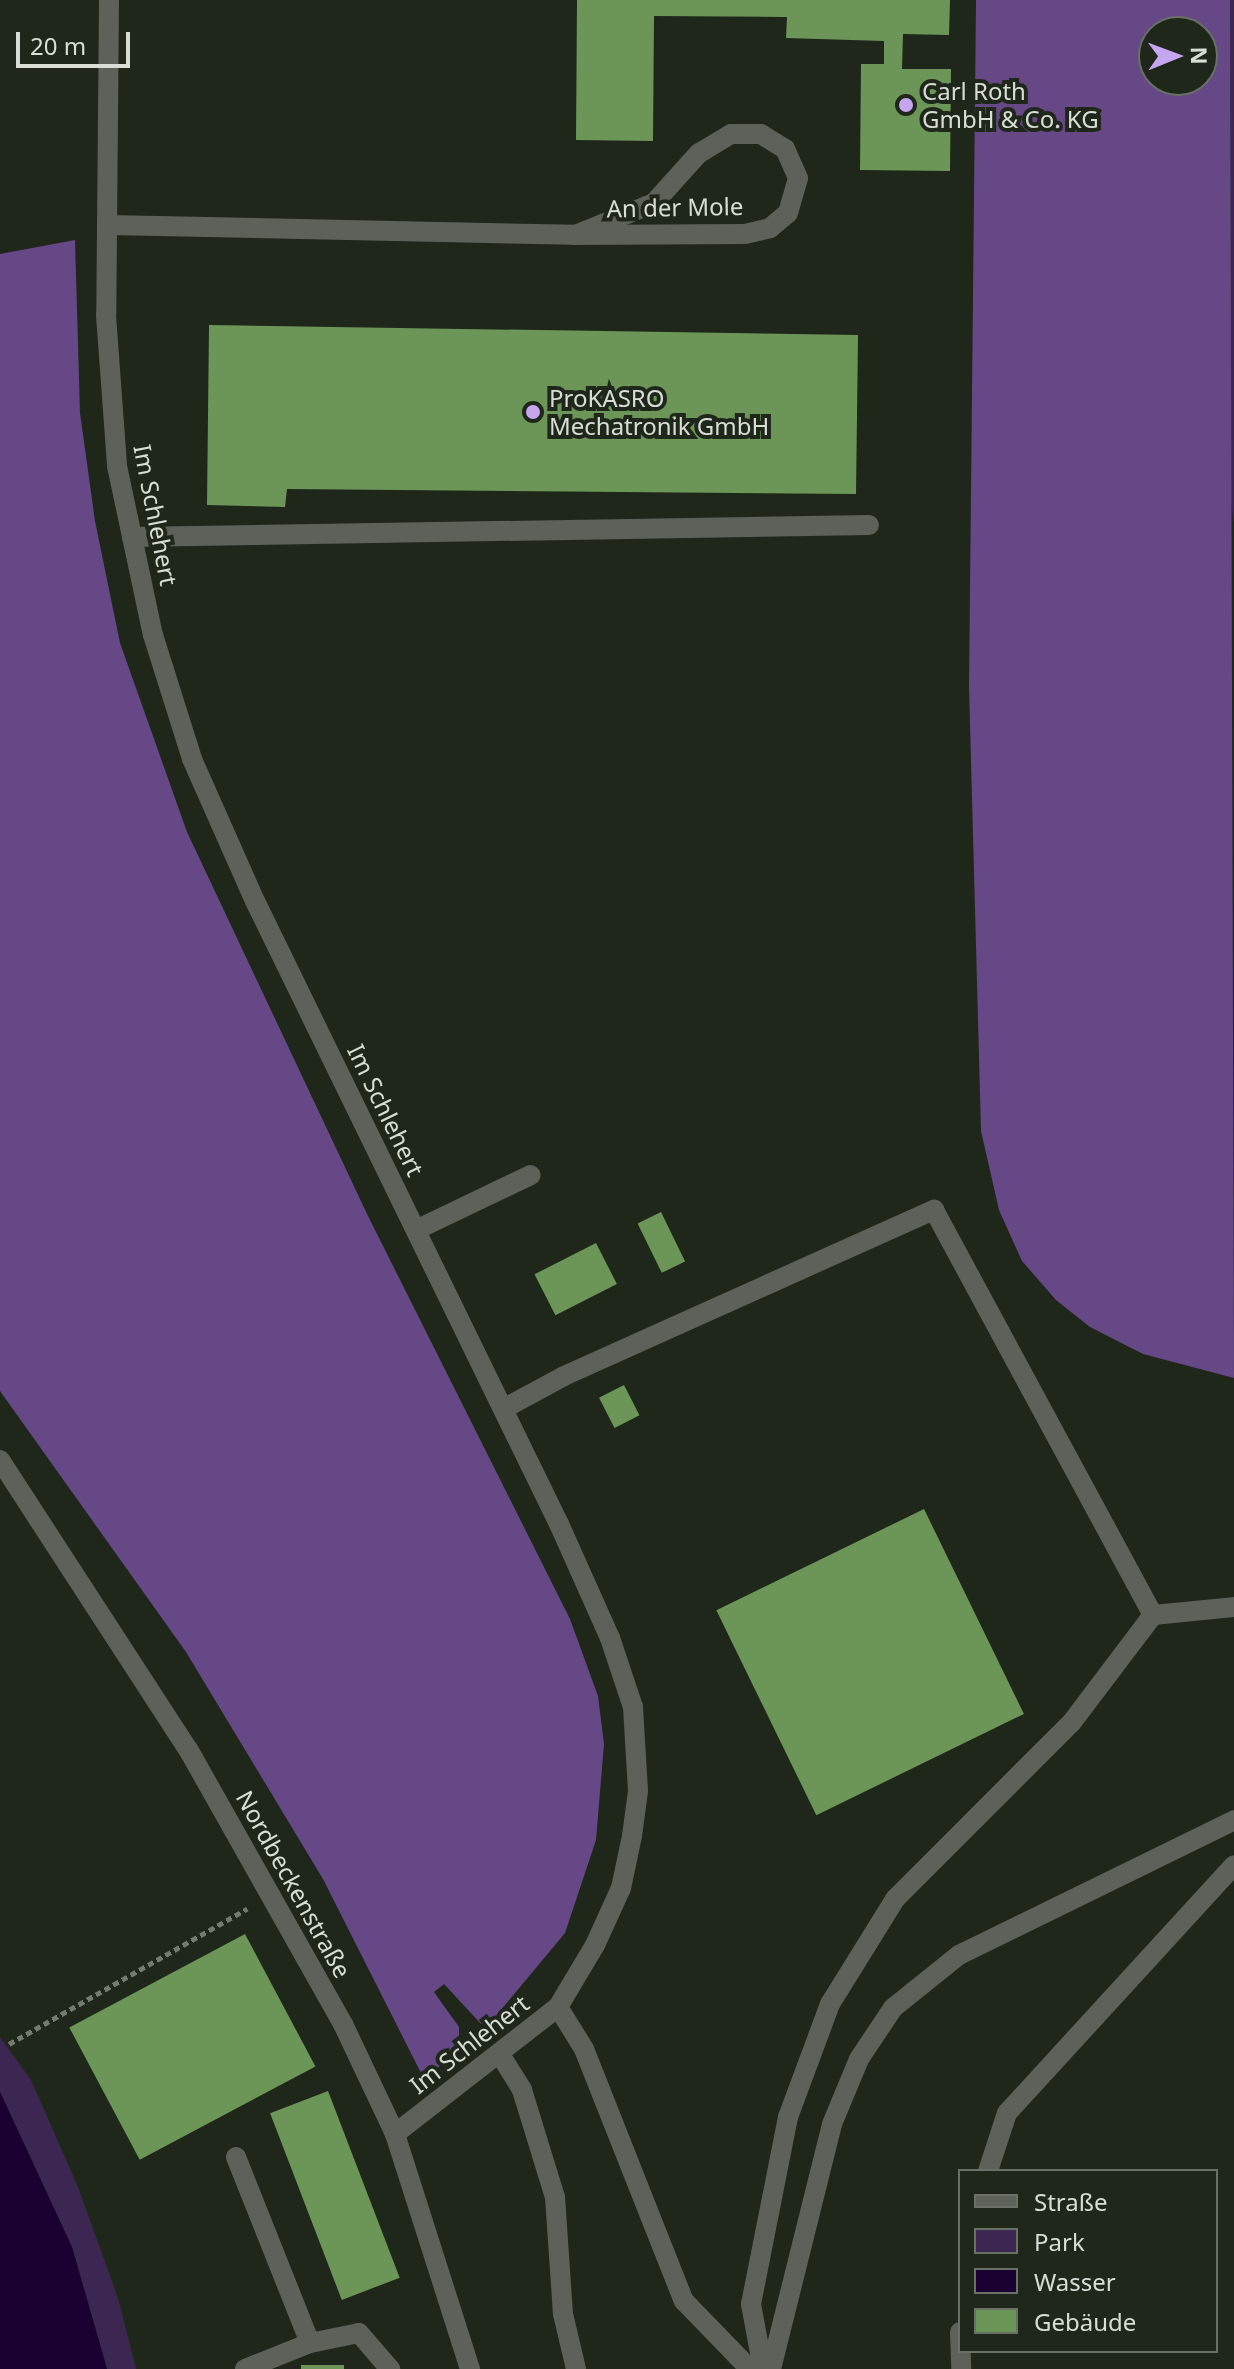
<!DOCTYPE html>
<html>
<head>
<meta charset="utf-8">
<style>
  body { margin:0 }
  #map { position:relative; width:1234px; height:2369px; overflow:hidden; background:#1f271b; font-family:"Noto Sans",sans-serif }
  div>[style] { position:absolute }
  .green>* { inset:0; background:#3c2752 }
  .forest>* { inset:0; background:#654885 }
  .water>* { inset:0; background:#1b0032 }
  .building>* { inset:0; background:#6c9657; transform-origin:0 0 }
  .path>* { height:5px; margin-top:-2.5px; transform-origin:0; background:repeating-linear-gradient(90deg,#737a6f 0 6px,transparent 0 10px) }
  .service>* { height:20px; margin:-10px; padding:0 10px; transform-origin:10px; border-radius:10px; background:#5c615a }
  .minor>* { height:20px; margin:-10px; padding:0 10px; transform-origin:10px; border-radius:10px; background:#5c615a }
  .dots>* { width:22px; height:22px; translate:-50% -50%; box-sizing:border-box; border:4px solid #1f271b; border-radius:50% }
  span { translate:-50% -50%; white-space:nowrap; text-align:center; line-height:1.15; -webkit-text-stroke:8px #1f271b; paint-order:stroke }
  .poi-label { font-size:24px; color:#d8ded5 }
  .left { translate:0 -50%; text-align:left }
  .street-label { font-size:24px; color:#d8ded5 }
  .legend { position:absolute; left:958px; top:2169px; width:260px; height:184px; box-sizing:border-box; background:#1f271b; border:2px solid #697065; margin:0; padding:10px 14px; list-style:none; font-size:24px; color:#d8ded5 }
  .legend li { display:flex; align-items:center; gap:16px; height:40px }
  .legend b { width:40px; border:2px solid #697065 }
  .north { position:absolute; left:1138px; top:16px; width:80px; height:80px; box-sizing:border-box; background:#1f271b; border:2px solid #697065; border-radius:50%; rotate:89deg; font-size:22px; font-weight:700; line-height:32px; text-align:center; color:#d8ded5 }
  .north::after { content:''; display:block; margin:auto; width:28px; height:36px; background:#c7a6f0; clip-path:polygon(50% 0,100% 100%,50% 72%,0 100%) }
  .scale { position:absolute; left:16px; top:32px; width:114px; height:36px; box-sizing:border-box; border:4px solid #d8ded5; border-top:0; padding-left:10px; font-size:24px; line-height:28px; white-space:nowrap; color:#d8ded5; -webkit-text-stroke:6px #1f271b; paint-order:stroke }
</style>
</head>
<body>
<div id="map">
  <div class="green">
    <i style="clip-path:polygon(1230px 0,1234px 0,1234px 524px,1231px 501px)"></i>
    <i style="clip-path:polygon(0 2037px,31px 2080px,78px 2187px,118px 2298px,136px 2369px,107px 2369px,72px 2247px,0 2092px)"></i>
  </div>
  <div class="forest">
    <i style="clip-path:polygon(evenodd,976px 0,1230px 0,1234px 1378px,1143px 1354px,1090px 1327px,1056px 1300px,1022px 1261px,999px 1210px,981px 1131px,969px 687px,976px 0,1154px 32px,1202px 32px,1202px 80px,1154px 80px,1154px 32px)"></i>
    <i style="clip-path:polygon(75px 240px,80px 413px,95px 521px,120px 643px,187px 832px,368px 1216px,570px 1619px,598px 1696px,604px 1744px,596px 1840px,565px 1933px,495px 2017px,481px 2024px,444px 1984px,434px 1992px,459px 2027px,459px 2046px,454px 2057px,423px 2077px,323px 1879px,186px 1652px,0 1391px,0 254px)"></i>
  </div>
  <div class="water">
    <i style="clip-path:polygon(0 2092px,72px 2247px,107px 2369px,0 2369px)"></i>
  </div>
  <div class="building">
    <i style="clip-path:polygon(577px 0,950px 0,949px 35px,903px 34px,902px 69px,951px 69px,950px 171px,860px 170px,861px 64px,884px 64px,884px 41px,786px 38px,787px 17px,654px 16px,653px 141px,576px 140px)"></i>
    <i style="clip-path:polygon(209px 325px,858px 335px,856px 494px,287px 489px,285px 507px,207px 505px)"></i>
    <i style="left:661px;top:1212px;width:55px;height:26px;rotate:64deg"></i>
    <i style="left:596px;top:1243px;width:46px;height:69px;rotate:63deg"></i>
    <i style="left:624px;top:1385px;width:34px;height:28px;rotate:63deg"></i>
    <i style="left:924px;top:1509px;width:228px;height:231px;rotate:64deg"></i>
    <i style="left:245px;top:1934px;width:150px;height:199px;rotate:62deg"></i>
    <i style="left:328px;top:2091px;width:200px;height:62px;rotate:69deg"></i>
    <i style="left:301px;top:2365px;width:43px;height:4px"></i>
  </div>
  <div class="path">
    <i style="left:9px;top:2044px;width:274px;rotate:-29.6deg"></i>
  </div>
  <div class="service">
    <i style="left:108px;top:225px;width:467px;rotate:1.2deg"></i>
    <i style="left:575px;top:235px;width:170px;rotate:-0.3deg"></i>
    <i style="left:745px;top:234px;width:26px;rotate:-13deg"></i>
    <i style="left:770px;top:228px;width:23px;rotate:-40deg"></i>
    <i style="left:788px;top:213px;width:36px;rotate:-74deg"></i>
    <i style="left:798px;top:178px;width:32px;rotate:-114deg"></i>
    <i style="left:785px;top:149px;width:28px;rotate:-148deg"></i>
    <i style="left:761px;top:134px;width:30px;rotate:180deg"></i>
    <i style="left:731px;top:134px;width:37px;rotate:149deg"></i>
    <i style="left:699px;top:153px;width:67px;rotate:132deg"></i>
    <i style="left:654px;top:203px;width:85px;rotate:157.9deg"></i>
    <i style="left:132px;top:537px;width:737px;rotate:-0.93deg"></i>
    <i style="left:416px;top:1230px;width:127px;rotate:-25.6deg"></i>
    <i style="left:503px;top:1409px;width:69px;rotate:-28.4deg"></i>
    <i style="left:564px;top:1376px;width:406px;rotate:-24.2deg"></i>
    <i style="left:934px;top:1210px;width:460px;rotate:61.6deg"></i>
    <i style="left:558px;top:2007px;width:49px;rotate:58.2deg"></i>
    <i style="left:584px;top:2049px;width:271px;rotate:68.4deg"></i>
    <i style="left:684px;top:2301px;width:95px;rotate:45.9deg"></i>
    <i style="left:501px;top:2056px;width:40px;rotate:58deg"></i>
    <i style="left:522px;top:2090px;width:112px;rotate:72.9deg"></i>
    <i style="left:555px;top:2197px;width:117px;rotate:86.1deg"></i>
    <i style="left:563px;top:2314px;width:57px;rotate:76.7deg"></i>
    <i style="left:236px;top:2157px;width:200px;rotate:68.3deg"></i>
    <i style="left:988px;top:2171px;width:61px;rotate:-71.9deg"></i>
    <i style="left:1007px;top:2113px;width:336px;rotate:-47.5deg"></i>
    <i style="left:960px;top:2332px;width:37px;rotate:88deg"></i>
    <i style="left:245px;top:2369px;width:70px;rotate:-21.8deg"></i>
    <i style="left:310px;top:2343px;width:50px;rotate:-11.5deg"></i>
    <i style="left:359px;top:2333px;width:48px;rotate:49.3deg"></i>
    <i style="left:763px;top:2369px;width:66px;rotate:-100.5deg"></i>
    <i style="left:751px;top:2304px;width:191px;rotate:-78.8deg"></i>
    <i style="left:788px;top:2117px;width:121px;rotate:-69.6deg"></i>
    <i style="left:830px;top:2004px;width:123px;rotate:-58.2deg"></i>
    <i style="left:895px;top:1899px;width:250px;rotate:-45deg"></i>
    <i style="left:1072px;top:1722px;width:134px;rotate:-52.9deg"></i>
    <i style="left:1153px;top:1615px;width:81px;rotate:-5.6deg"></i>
    <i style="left:771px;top:2369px;width:252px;rotate:-76deg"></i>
    <i style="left:832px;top:2124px;width:70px;rotate:-67.4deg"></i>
    <i style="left:859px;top:2059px;width:61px;rotate:-56.3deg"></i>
    <i style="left:893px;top:2008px;width:85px;rotate:-38.8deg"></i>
    <i style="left:959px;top:1955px;width:306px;rotate:-26.1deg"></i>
  </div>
  <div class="minor">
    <i style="left:109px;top:0;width:315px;rotate:90.5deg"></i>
    <i style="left:106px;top:315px;width:151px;rotate:85.8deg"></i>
    <i style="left:117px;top:466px;width:173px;rotate:78deg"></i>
    <i style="left:153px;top:635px;width:130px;rotate:72.5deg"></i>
    <i style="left:192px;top:759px;width:155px;rotate:66.1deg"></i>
    <i style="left:255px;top:901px;width:693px;rotate:63.99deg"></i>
    <i style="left:559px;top:1524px;width:125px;rotate:65.9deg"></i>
    <i style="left:610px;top:1638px;width:73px;rotate:71.6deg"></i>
    <i style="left:633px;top:1707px;width:84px;rotate:86.6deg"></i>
    <i style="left:638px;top:1791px;width:45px;rotate:97.6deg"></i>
    <i style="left:632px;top:1836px;width:53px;rotate:101.9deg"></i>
    <i style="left:621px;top:1888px;width:63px;rotate:114.5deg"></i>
    <i style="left:595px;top:1945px;width:72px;rotate:120.8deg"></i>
    <i style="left:558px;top:2007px;width:207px;rotate:142.1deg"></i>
    <i style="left:0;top:1460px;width:345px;rotate:57deg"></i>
    <i style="left:188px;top:1749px;width:316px;rotate:60.6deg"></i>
    <i style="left:343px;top:2024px;width:122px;rotate:64.7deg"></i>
    <i style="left:395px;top:2134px;width:247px;rotate:72.3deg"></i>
  </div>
  <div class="dots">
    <i style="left:906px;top:105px;background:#c7a6f0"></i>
    <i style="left:533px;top:412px;background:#c7a6f0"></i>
  </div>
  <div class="poi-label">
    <span class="left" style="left:922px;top:105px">Carl Roth<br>GmbH &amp; Co. KG</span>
    <span class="left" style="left:549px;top:412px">ProKASRO<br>Mechatronik GmbH</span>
  </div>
  <div class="street-label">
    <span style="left:675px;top:207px;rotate:-1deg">An der Mole</span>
    <span style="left:156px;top:515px;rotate:79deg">Im Schlehert</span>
    <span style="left:386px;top:1110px;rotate:64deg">Im Schlehert</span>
    <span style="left:294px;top:1884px;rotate:61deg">Nordbeckenstraße</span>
    <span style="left:469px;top:2044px;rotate:-38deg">Im Schlehert</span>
  </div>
  <ul class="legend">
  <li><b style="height:10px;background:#5c615a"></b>Straße</li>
  <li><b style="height:22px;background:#3c2752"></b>Park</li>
  <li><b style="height:22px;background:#1b0032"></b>Wasser</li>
  <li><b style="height:22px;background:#6c9657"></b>Gebäude</li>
  </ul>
  <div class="north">N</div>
  <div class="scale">20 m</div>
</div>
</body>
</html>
